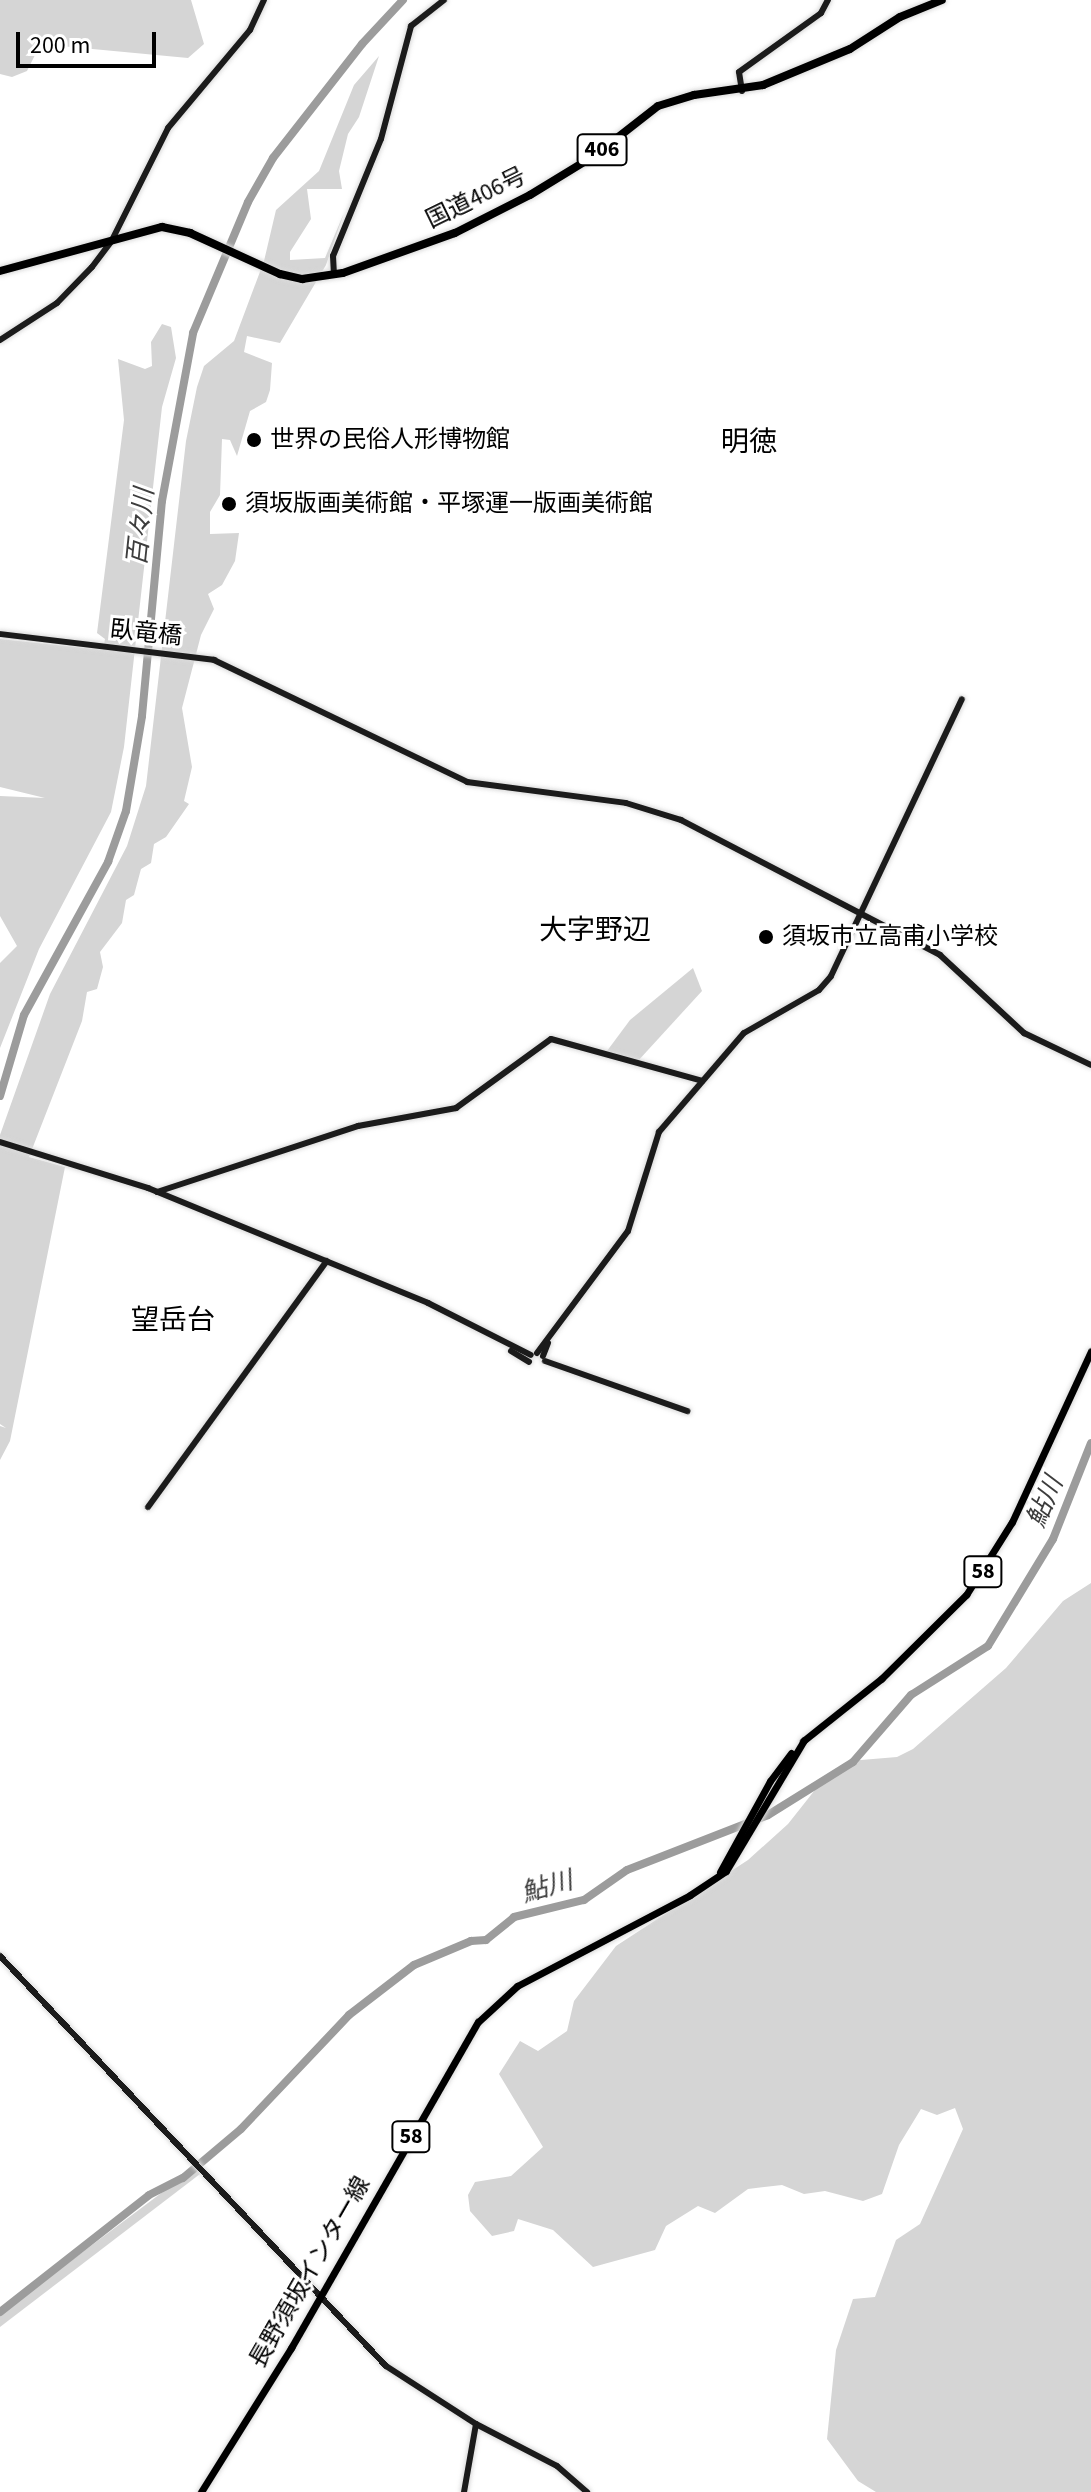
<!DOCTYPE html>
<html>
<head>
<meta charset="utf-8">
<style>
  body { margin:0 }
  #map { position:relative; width:1091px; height:2492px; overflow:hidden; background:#fff; font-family:"Source Sans 3","Noto Sans JP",sans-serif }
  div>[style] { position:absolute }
  .green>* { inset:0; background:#d5d5d5 }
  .river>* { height:8px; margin:-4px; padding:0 4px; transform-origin:4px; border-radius:4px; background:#9c9c9c }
  .roads { filter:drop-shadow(0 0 2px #dbdbdb) drop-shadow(0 0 2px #dbdbdb) }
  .secondary>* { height:6px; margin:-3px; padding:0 3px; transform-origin:3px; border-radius:3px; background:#1b1b1b }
  .primary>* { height:7px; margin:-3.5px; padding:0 3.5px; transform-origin:3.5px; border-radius:3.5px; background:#000 }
  .highway>* { height:8px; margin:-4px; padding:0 4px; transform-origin:4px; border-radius:4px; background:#000 }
  .dots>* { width:22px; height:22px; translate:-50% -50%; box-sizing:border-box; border:4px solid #fff; border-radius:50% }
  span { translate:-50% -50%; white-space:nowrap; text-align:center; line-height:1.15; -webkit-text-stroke:6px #fff; paint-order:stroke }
  .shield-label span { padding:2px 6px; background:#fff; border:2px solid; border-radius:6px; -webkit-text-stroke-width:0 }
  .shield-label { font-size:22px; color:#000; font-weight:700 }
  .street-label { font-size:24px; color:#000 }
  .poi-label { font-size:24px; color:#000 }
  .left { translate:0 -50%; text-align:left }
  .water-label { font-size:26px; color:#3d3d3d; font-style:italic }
  .quarter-label { font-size:28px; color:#000 }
  .scale { position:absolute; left:16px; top:32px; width:140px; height:36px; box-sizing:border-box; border:4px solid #000; border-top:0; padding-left:10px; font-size:24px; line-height:28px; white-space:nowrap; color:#000; -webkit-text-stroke:6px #fff; paint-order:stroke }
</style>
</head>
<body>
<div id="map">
  <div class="green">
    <i style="clip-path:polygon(0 0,191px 0,204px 44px,188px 58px,50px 45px,38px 49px,27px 71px,12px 77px,0 74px)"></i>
    <i style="clip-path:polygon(379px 56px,359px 117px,348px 134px,339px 171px,342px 189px,307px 189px,311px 219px,290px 252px,290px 260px,325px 258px,344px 213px,326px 265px,280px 343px,247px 336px,244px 352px,272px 363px,270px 390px,266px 402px,250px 411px,237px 456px,230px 440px,222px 439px,220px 495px,210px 512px,210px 534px,239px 533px,235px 561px,222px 585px,208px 594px,214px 609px,201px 635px,182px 708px,192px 767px,184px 801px,189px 804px,166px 837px,154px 844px,151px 863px,141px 869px,134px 895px,126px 900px,122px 923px,100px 952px,103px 967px,97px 989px,87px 992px,82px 1021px,29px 1157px,65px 1167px,10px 1441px,0 1460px,0 1426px,6px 1428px,0 1424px,0 1135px,50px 994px,127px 846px,146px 786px,186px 441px,197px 387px,204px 366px,234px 341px,264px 261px,276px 210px,319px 171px,354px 85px)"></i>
    <i style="clip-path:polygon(162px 324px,171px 327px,176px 358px,162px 407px,124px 747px,111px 812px,39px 949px,0 1048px,0 963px,17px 946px,0 916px,0 796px,45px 798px,0 787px,0 639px,103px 650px,105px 639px,97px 633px,124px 420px,118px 359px,145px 369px,152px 366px,151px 342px)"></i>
    <i style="clip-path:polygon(693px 968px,702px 991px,637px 1062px,607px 1051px,630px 1020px)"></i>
    <i style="clip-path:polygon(1091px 1583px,1091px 2492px,876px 2492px,858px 2481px,827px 2439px,836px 2350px,853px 2299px,875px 2297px,896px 2240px,920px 2224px,963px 2129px,955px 2108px,937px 2115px,921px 2109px,899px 2145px,882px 2194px,863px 2201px,825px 2191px,804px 2194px,782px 2185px,748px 2189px,715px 2213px,698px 2206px,666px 2226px,655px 2250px,593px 2267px,553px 2230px,518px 2219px,514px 2231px,492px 2236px,470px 2211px,468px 2195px,475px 2182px,511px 2176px,543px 2147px,499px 2074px,520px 2041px,538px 2051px,567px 2031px,574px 2001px,616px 1946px,748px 1860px,788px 1824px,826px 1776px,849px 1761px,897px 1757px,913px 1749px,1006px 1668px,1063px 1601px)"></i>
    <i style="clip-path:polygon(196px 2167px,200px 2174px,0 2327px,0 2314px)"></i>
  </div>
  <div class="river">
    <i style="left:0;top:1096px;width:84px;rotate:-73.5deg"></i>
    <i style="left:24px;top:1015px;width:175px;rotate:-61.2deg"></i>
    <i style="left:108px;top:862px;width:54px;rotate:-70.6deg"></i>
    <i style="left:126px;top:811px;width:96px;rotate:-80.4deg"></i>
    <i style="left:142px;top:716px;width:216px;rotate:-84.7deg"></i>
    <i style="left:162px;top:501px;width:171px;rotate:-79.5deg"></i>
    <i style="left:193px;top:333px;width:142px;rotate:-67.2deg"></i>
    <i style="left:248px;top:202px;width:51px;rotate:-60.4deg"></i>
    <i style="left:273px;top:158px;width:145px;rotate:-52deg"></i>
    <i style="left:362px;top:44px;width:60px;rotate:-47deg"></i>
    <i style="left:0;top:2312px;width:189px;rotate:-38.1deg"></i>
    <i style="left:149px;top:2195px;width:38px;rotate:-27deg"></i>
    <i style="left:183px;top:2178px;width:76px;rotate:-40.2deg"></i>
    <i style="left:241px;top:2129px;width:157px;rotate:-46.5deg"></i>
    <i style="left:349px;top:2015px;width:82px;rotate:-37.6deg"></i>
    <i style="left:414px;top:1965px;width:62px;rotate:-22.8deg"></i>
    <i style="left:471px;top:1941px;width:15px;rotate:-4deg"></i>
    <i style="left:486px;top:1940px;width:36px;rotate:-39deg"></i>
    <i style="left:514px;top:1917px;width:72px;rotate:-13.7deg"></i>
    <i style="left:584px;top:1900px;width:52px;rotate:-34.9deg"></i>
    <i style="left:627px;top:1870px;width:151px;rotate:-21.3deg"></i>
    <i style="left:768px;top:1815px;width:100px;rotate:-31.9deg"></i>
    <i style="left:853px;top:1762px;width:89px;rotate:-49.1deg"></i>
    <i style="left:911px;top:1695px;width:91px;rotate:-32.5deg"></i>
    <i style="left:988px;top:1646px;width:125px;rotate:-58.7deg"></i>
    <i style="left:1053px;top:1539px;width:103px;rotate:-68.4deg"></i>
  </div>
  <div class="roads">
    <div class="secondary">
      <i style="left:742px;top:91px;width:19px;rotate:-99deg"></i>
      <i style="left:739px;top:72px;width:101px;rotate:-35.7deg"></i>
      <i style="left:821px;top:13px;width:15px;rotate:-62deg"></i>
      <i style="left:334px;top:275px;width:19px;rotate:-93deg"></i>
      <i style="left:333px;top:256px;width:126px;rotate:-67.7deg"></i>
      <i style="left:381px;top:139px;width:117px;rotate:-75.1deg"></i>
      <i style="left:411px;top:26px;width:42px;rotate:-38.2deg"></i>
      <i style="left:0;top:340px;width:68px;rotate:-33deg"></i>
      <i style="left:57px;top:303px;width:50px;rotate:-45.8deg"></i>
      <i style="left:92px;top:267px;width:34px;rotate:-53deg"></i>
      <i style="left:112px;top:240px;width:125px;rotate:-63.4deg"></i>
      <i style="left:168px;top:128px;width:128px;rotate:-50.1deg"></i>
      <i style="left:250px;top:30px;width:33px;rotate:-65deg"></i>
      <i style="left:0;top:634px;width:216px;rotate:6.9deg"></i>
      <i style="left:214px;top:660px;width:281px;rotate:25.7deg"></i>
      <i style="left:467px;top:782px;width:160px;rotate:7.5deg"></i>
      <i style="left:626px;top:803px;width:58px;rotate:17.2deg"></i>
      <i style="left:681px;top:820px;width:292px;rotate:27.5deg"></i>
      <i style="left:940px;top:955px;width:115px;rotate:42.9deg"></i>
      <i style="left:1024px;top:1033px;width:74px;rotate:25.5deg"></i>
      <i style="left:0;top:1142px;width:155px;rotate:17.3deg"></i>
      <i style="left:148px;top:1188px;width:303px;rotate:22.3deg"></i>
      <i style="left:428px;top:1303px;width:115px;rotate:26.8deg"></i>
      <i style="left:157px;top:1192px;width:212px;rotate:-18.2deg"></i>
      <i style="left:358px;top:1126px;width:100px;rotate:-10.4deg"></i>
      <i style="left:456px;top:1108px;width:117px;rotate:-36deg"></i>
      <i style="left:551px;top:1039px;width:157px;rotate:15.5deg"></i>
      <i style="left:511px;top:1351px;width:21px;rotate:31deg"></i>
      <i style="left:537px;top:1353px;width:152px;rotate:-53.3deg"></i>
      <i style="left:628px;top:1231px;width:104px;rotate:-72.6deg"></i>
      <i style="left:659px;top:1132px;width:130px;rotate:-49.4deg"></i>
      <i style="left:744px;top:1033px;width:86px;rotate:-29.8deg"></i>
      <i style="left:819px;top:990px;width:18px;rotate:-49deg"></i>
      <i style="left:831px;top:976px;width:306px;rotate:-64.7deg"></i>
      <i style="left:543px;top:1356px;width:14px;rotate:-69deg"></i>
      <i style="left:545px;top:1361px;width:151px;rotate:19.4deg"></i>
      <i style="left:148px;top:1507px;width:304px;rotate:-54deg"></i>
      <i style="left:0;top:1956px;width:563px;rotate:46.73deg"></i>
      <i style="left:386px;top:2366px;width:107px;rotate:32.8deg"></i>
      <i style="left:476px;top:2424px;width:69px;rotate:100deg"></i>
      <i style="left:476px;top:2424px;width:91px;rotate:27.4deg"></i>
      <i style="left:557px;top:2466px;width:40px;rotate:41deg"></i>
    </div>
    <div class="primary">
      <i style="left:803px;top:1741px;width:100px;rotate:-38.5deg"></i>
      <i style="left:881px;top:1679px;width:120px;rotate:-44.7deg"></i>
      <i style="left:966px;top:1595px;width:86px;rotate:-57.8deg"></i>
      <i style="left:1012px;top:1522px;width:188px;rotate:-65.2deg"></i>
      <i style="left:720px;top:1872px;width:104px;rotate:-61.2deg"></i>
      <i style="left:770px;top:1781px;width:35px;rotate:-53deg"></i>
      <i style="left:201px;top:2492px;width:170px;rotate:-58deg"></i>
      <i style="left:291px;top:2348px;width:376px;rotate:-60.2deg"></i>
      <i style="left:478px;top:2022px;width:53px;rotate:-42.7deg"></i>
      <i style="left:517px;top:1986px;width:195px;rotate:-27.7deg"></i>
      <i style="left:690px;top:1895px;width:43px;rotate:-33.7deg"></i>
      <i style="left:726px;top:1871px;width:152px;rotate:-59.2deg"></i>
    </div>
    <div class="highway">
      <i style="left:0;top:271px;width:168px;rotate:-15.2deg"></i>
      <i style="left:162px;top:227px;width:29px;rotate:12deg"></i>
      <i style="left:190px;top:233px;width:99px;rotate:24.5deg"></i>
      <i style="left:280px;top:274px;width:23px;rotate:13deg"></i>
      <i style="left:302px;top:279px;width:41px;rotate:-8.3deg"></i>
      <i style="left:343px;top:273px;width:119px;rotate:-19.7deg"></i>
      <i style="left:455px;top:233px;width:84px;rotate:-26.9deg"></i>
      <i style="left:530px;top:195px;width:75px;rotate:-31.4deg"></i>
      <i style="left:594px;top:156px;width:81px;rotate:-38deg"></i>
      <i style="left:658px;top:106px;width:38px;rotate:-17deg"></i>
      <i style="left:694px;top:95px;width:70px;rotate:-8.2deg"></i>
      <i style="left:763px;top:85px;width:94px;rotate:-22.5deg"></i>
      <i style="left:850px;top:49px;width:59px;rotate:-32.6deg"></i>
      <i style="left:900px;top:17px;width:45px;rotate:-22deg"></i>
    </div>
  </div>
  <div class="dots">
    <i style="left:254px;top:440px;background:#000"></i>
    <i style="left:229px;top:504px;background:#000"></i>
    <i style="left:766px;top:937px;background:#000"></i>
  </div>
  <div class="shield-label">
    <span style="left:602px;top:150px">406</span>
    <span style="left:983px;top:1572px">58</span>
    <span style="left:411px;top:2137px">58</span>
  </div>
  <div class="street-label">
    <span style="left:476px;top:198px;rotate:-26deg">国道406号</span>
    <span style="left:146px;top:633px;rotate:6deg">臥竜橋</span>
    <span style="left:310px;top:2272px;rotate:-60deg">長野須坂インター線</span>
  </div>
  <div class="poi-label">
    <span class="left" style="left:270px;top:440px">世界の民俗人形博物館</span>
    <span class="left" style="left:245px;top:504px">須坂版画美術館・平塚運一版画美術館</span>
    <span class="left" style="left:782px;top:937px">須坂市立高甫小学校</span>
  </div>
  <div class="water-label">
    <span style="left:141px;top:527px;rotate:-84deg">百々川</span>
    <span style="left:1045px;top:1502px;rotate:-67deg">鮎川</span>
    <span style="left:547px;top:1887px;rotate:-16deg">鮎川</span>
  </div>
  <div class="quarter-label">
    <span style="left:749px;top:442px">明徳</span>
    <span style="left:595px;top:930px">大字野辺</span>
    <span style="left:173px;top:1320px">望岳台</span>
  </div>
  <div class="scale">200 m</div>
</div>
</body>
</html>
